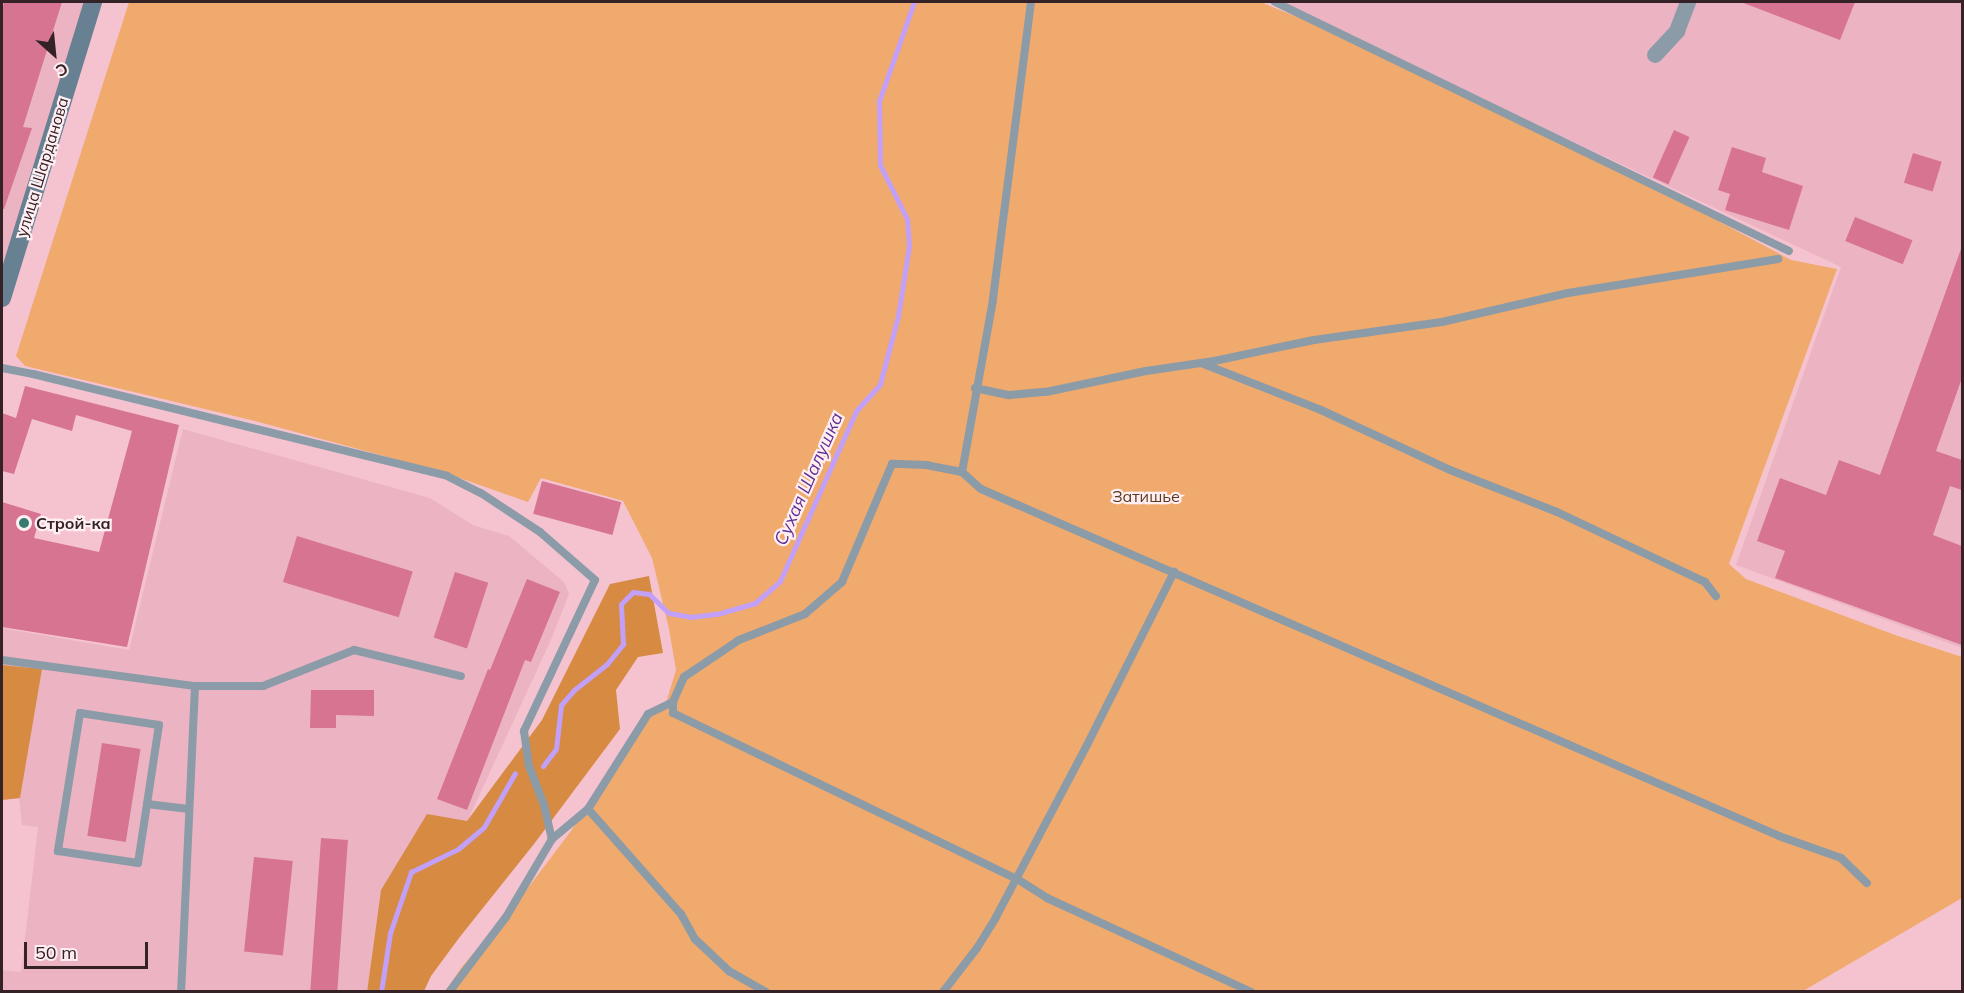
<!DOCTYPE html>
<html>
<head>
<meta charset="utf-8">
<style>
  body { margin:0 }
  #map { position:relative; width:1964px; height:993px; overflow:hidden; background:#f5c3d0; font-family:Mulish,sans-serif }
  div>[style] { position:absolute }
  .built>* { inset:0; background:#ecb4c3 }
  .green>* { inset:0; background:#f0aa6d }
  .forest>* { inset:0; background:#d68a42 }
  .stream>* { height:5px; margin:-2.5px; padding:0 2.5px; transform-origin:2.5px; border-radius:2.5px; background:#c2a0f8 }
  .building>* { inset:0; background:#d67492; transform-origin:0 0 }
  .lane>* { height:8px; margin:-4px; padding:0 4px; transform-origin:4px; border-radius:4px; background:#8b9ba8 }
  .street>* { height:16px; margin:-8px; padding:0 8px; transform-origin:8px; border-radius:8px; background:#8b9ba8 }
  .secondary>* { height:18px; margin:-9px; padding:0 9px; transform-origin:9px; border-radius:9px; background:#678092 }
  .dots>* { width:16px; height:16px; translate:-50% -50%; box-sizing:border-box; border:3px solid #ffeff3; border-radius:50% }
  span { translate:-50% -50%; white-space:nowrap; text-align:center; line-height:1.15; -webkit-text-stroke:4.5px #ffeff3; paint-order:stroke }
  .street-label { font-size:16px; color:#352227 }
  .park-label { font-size:16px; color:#5a3a1d }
  .poi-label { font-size:16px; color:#352227; font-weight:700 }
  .left { translate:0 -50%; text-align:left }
  .water-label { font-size:18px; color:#5f3195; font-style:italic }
  .frame { position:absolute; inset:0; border:3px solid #352227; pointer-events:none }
  .north { position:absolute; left:24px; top:24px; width:60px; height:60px; -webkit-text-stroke:4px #ffeff3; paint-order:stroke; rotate:153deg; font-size:16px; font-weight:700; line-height:24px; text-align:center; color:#352227 }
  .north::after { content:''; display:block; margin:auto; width:21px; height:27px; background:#352227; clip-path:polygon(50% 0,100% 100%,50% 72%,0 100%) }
  .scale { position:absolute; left:24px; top:942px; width:124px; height:27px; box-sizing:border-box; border:3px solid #352227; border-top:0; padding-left:8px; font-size:18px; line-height:21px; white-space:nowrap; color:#352227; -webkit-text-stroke:4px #ffeff3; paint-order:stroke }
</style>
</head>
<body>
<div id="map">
  <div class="built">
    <i style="clip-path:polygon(2px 2px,93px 2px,2px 298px)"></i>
    <i style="clip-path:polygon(1274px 2px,1962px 2px,1962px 648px,1736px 565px,1841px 267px)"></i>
    <i style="clip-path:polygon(183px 429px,430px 498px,473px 525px,509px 536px,564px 582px,569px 594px,550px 642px,467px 822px,381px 890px,367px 991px,2px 991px,2px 970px,21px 972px,38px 827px,22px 825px,19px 798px,2px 800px,2px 628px,129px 650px)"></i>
  </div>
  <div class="green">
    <i style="clip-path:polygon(129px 2px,1260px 2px,1370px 46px,1690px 206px,1791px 260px,1837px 269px,1729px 564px,1746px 579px,1895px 635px,1962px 657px,1962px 898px,1803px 991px,446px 991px,461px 968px,518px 901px,571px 831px,642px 717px,666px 703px,676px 670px,669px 629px,652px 558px,623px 501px,541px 478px,528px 502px,443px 472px,255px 421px,25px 366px,16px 356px)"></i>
  </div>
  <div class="forest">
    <i style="clip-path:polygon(649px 576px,663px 653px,638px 657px,616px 690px,620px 729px,534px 844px,459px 938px,431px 976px,424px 991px,367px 992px,381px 890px,427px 814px,467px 821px,542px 720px,610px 584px)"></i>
    <i style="clip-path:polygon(2px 665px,42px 669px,20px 798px,2px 800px)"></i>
  </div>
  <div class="stream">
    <i style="left:543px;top:766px;width:21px;rotate:-53deg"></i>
    <i style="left:556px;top:749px;width:44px;rotate:-83.5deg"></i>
    <i style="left:561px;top:705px;width:20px;rotate:-49deg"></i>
    <i style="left:574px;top:690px;width:42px;rotate:-38.2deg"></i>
    <i style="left:607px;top:664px;width:26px;rotate:-51deg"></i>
    <i style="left:623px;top:644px;width:40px;rotate:-92.9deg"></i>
    <i style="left:621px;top:604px;width:17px;rotate:-45deg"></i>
    <i style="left:633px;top:592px;width:16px;rotate:7deg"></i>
    <i style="left:649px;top:594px;width:28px;rotate:44deg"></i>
    <i style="left:669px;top:613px;width:22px;rotate:10deg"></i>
    <i style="left:691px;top:617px;width:26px;rotate:-7deg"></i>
    <i style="left:717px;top:614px;width:40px;rotate:-16deg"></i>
    <i style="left:755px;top:603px;width:33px;rotate:-41deg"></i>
    <i style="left:780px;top:581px;width:186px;rotate:-65.9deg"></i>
    <i style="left:856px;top:411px;width:36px;rotate:-48deg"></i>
    <i style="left:880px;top:384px;width:70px;rotate:-75.2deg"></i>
    <i style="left:898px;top:316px;width:71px;rotate:-81.1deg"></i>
    <i style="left:909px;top:246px;width:27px;rotate:-94deg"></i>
    <i style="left:907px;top:219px;width:60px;rotate:-116.6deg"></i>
    <i style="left:880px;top:165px;width:64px;rotate:-90.9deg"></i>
    <i style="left:879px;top:101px;width:105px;rotate:-70.5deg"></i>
    <i style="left:381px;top:992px;width:60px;rotate:-81.3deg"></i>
    <i style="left:390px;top:933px;width:65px;rotate:-71deg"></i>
    <i style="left:411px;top:872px;width:52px;rotate:-26.1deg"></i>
    <i style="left:458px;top:849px;width:34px;rotate:-40deg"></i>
    <i style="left:484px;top:827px;width:62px;rotate:-60.1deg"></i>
  </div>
  <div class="building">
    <i style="clip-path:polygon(4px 2px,62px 2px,23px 127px,32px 128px,4px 209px,2px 209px,2px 10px)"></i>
    <i style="clip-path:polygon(1741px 2px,1855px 2px,1840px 40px)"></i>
    <i style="left:1674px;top:130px;width:17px;height:52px;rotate:24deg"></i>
    <i style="clip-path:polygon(1732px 147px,1766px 158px,1762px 172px,1803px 186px,1789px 230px,1725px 210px,1730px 194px,1718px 190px)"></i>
    <i style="left:1913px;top:153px;width:30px;height:31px;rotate:17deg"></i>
    <i style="left:1855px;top:217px;width:62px;height:26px;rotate:22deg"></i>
    <i style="clip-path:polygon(1961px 249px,1962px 378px,1936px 451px,1962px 460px,1962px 490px,1950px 486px,1933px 535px,1962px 546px,1962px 645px,1775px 578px,1785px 551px,1757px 541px,1780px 478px,1826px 495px,1839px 460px,1880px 475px)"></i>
    <i style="clip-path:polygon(25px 386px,179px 425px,127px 647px,2px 627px,2px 502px,41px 514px,34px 538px,99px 552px,132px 431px,76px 415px,72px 431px,32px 419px,14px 474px,2px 471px,2px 413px,16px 418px)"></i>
    <i style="left:542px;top:481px;width:82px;height:34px;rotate:15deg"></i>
    <i style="left:297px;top:536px;width:121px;height:48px;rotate:17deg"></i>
    <i style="left:455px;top:572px;width:35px;height:69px;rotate:18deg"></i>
    <i style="clip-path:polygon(527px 579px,560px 592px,531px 662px,525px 660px,467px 810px,437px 799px,488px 669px,490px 670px)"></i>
    <i style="clip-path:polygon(311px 690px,374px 690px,374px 716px,336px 715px,336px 728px,310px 728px)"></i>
    <i style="left:102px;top:743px;width:39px;height:94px;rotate:9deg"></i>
    <i style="left:321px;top:838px;width:27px;height:154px;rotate:4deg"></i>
    <i style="left:254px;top:857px;width:39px;height:95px;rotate:6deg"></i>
  </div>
  <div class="lane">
    <i style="left:1031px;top:2px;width:300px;rotate:97.3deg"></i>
    <i style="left:993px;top:300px;width:175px;rotate:100.2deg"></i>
    <i style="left:962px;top:472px;width:25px;rotate:42deg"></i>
    <i style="left:981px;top:489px;width:68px;rotate:23.5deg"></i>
    <i style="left:1043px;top:516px;width:803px;rotate:23.5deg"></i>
    <i style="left:1779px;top:836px;width:66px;rotate:19.5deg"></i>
    <i style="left:1841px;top:858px;width:36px;rotate:44deg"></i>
    <i style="left:1275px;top:2px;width:571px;rotate:25.85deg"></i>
    <i style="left:1201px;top:363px;width:129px;rotate:21.4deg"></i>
    <i style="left:1321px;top:410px;width:142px;rotate:24.9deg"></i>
    <i style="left:1450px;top:470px;width:115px;rotate:21.4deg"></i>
    <i style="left:1557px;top:512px;width:164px;rotate:25.3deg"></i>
    <i style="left:1705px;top:582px;width:18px;rotate:52deg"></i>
    <i style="left:2px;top:368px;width:32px;rotate:11deg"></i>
    <i style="left:33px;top:374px;width:426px;rotate:13.8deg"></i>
    <i style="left:447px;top:476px;width:38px;rotate:27deg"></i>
    <i style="left:481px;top:493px;width:71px;rotate:33.5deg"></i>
    <i style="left:540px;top:532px;width:73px;rotate:41.1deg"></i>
    <i style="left:595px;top:580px;width:167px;rotate:115.2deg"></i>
    <i style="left:524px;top:731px;width:35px;rotate:82deg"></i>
    <i style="left:529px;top:766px;width:42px;rotate:69deg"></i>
    <i style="left:544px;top:805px;width:35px;rotate:77deg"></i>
    <i style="left:552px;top:839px;width:91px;rotate:120.5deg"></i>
    <i style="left:506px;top:917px;width:94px;rotate:127.2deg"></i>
    <i style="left:975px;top:388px;width:35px;rotate:12deg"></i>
    <i style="left:1009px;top:395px;width:37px;rotate:-5deg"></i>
    <i style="left:1046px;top:392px;width:102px;rotate:-11.9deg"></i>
    <i style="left:1146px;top:371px;width:69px;rotate:-8.4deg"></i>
    <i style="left:1214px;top:361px;width:102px;rotate:-11.9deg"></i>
    <i style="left:1314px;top:340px;width:129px;rotate:-8deg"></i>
    <i style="left:1442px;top:322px;width:129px;rotate:-13deg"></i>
    <i style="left:1568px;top:293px;width:213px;rotate:-9.2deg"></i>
    <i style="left:962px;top:472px;width:36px;rotate:-169deg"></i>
    <i style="left:927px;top:465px;width:35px;rotate:-178deg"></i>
    <i style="left:892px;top:464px;width:128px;rotate:113deg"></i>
    <i style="left:842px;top:582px;width:49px;rotate:139.1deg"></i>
    <i style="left:805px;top:614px;width:71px;rotate:158.5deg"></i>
    <i style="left:739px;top:640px;width:66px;rotate:146.1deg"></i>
    <i style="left:684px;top:677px;width:27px;rotate:114deg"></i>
    <i style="left:673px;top:702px;width:11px;rotate:90deg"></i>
    <i style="left:673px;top:713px;width:382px;rotate:25.8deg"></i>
    <i style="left:1017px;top:879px;width:36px;rotate:32deg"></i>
    <i style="left:1047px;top:898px;width:225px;rotate:24.7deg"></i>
    <i style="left:2px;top:660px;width:195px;rotate:7.7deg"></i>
    <i style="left:195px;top:686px;width:306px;rotate:92.6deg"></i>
    <i style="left:195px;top:686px;width:68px"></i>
    <i style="left:263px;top:686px;width:98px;rotate:-21.6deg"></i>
    <i style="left:354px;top:650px;width:110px;rotate:13.7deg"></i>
    <i style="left:147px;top:804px;width:80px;rotate:-81.4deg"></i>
    <i style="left:159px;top:725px;width:80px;rotate:-171.4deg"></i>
    <i style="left:80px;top:713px;width:140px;rotate:99.1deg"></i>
    <i style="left:58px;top:851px;width:81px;rotate:8.5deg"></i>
    <i style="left:138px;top:863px;width:60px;rotate:-81.3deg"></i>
    <i style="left:147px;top:804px;width:42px;rotate:6.8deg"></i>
    <i style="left:588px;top:809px;width:112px;rotate:-57.7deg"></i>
    <i style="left:648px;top:714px;width:28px;rotate:-26deg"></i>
    <i style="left:552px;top:839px;width:47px;rotate:-39.8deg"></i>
    <i style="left:588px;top:809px;width:140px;rotate:48.5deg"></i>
    <i style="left:681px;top:914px;width:29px;rotate:61deg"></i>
    <i style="left:695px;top:939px;width:47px;rotate:43.3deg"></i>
    <i style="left:729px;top:971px;width:43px;rotate:29.6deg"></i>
    <i style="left:943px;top:992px;width:56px;rotate:-52.3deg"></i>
    <i style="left:977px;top:948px;width:36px;rotate:-58deg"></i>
    <i style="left:996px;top:917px;width:195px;rotate:-62.1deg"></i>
    <i style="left:1087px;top:745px;width:194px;rotate:-63.3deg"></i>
  </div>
  <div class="street">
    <i style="left:1655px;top:55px;width:33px;rotate:-47deg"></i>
    <i style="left:1677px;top:31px;width:31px;rotate:-69deg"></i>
  </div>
  <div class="secondary">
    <i style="left:2px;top:298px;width:310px;rotate:-72.9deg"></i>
  </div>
  <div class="dots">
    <i style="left:24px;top:523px;background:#367b70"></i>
  </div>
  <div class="street-label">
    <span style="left:42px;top:167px;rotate:-73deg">улица Шарданова</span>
  </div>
  <div class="park-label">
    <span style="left:1146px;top:496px">Затишье</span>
  </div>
  <div class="poi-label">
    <span class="left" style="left:36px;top:523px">Строй-ка</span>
  </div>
  <div class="water-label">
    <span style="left:809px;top:479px;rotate:-66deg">Сухая Шалушка</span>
  </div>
  <div class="frame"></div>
  <div class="north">С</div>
  <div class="scale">50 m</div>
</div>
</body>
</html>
